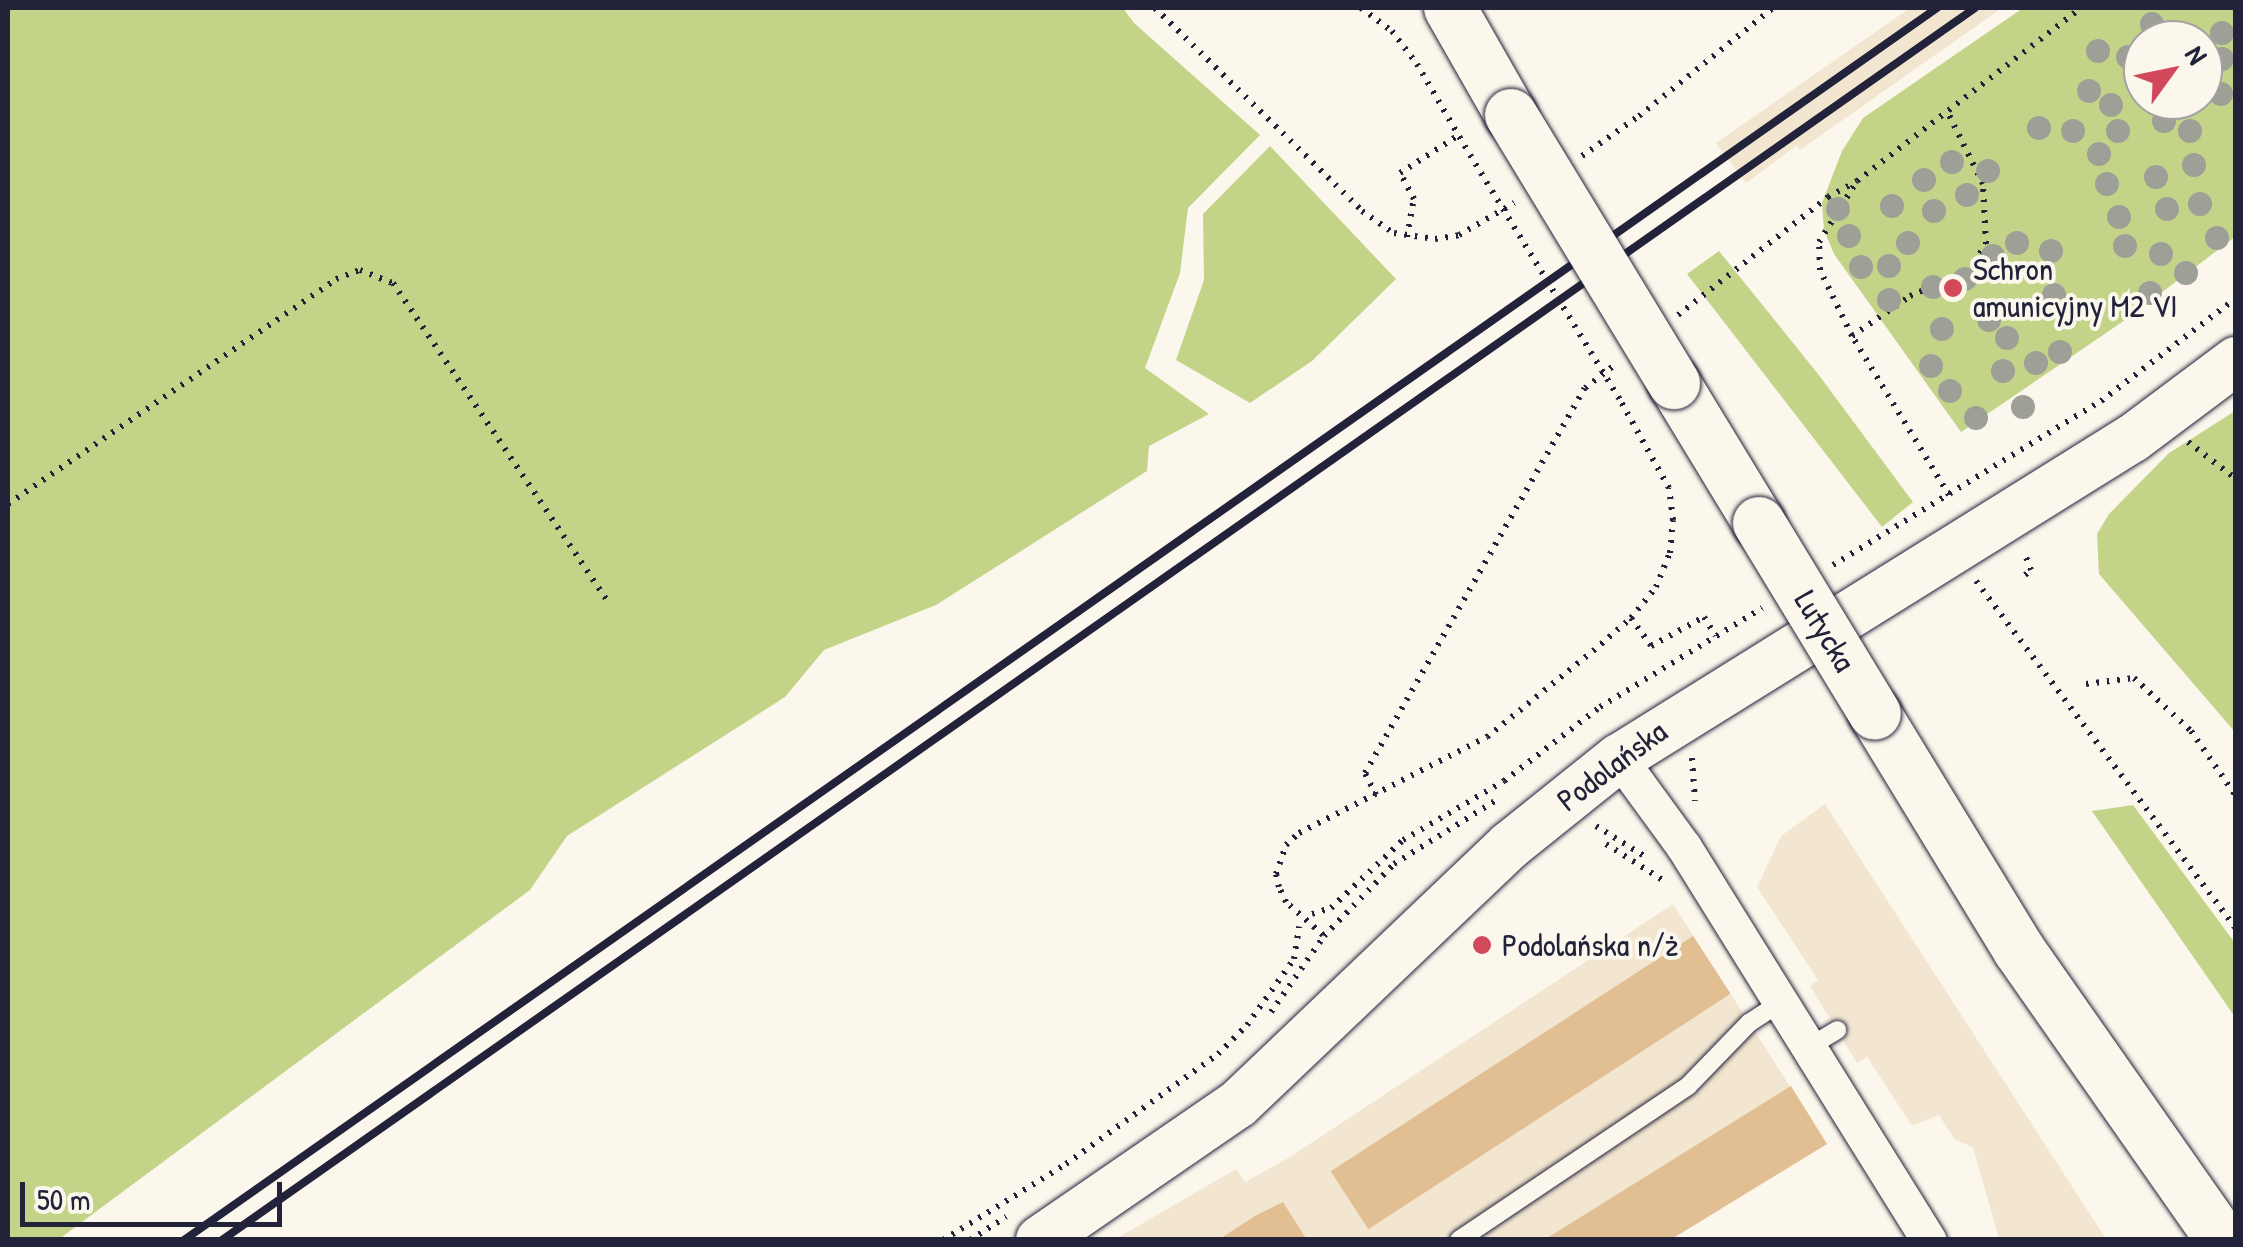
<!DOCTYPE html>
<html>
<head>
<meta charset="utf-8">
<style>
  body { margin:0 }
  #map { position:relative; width:2243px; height:1247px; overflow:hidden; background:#fbf7ec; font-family:"Patrick Hand",sans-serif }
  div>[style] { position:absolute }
  .built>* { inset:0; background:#f3e6d1 }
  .green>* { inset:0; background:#c3d489 }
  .building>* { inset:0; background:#e1bf93; transform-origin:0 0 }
  .path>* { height:6px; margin-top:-3px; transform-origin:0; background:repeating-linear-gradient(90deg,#22223b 0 2.5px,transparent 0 10.5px) }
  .roads { filter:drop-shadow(0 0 2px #22223b) drop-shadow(0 0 2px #22223b) }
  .lane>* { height:18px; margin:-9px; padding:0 9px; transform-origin:9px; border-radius:9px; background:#fbf7ec }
  .street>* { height:35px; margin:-17.5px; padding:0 17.5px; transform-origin:17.5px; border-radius:17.5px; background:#fbf7ec }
  .secondary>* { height:48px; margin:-24px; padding:0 24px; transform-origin:24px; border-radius:24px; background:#fbf7ec }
  .primary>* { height:52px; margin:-26px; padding:0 26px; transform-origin:26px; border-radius:26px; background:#fbf7ec }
  .rail>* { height:8px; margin:-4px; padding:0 4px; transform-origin:4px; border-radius:4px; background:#22223b }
  .path-bridge>* { height:6px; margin-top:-3px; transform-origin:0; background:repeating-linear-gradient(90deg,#22223b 0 2.5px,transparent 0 10.5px) }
  .bridges { filter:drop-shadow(0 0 2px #22223b) drop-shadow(0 0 2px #22223b) }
  .primary-bridge>* { height:52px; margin:-26px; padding:0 26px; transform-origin:26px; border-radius:26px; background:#fbf7ec }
  .trees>* { width:24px; height:24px; margin:-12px; border-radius:50%; background:#9e9f97 }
  .dots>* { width:28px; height:28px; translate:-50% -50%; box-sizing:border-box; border:5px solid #fbf7ec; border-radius:50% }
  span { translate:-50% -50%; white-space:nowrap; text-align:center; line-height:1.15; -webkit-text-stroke:8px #fbf7ec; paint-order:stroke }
  .poi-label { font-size:32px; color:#22223b }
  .left { translate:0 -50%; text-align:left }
  .street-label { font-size:32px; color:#22223b }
  .frame { position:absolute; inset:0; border:10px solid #22223b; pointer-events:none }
  .north { position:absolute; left:2123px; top:20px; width:100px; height:100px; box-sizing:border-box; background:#fbf7ec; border:2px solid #a4a2a5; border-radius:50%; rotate:57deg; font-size:28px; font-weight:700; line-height:40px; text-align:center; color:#22223b }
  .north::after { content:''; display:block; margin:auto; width:35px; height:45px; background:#d1495b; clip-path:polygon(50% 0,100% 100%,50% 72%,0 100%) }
  .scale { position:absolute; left:20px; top:1182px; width:262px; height:45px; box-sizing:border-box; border:5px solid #22223b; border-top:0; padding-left:12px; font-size:30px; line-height:35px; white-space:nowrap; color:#22223b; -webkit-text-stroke:8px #fbf7ec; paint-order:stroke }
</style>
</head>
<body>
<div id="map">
  <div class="built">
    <i style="clip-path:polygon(1910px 8px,2002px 8px,1800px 150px,1796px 146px,1746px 183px,1716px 143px)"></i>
    <i style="clip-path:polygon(1825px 804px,2106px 1239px,1999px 1239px,1973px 1147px,1955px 1140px,1939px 1115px,1912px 1126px,1867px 1057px,1857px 1063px,1810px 986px,1818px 980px,1757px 887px,1781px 836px)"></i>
    <i style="clip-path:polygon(1673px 904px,1827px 1144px,1670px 1239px,1114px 1240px,1236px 1169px,1245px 1182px,1290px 1157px)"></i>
  </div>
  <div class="green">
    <i style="clip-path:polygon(8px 8px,1123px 8px,1134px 23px,1260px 135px,1188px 208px,1180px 273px,1145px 368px,1209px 414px,1149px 446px,1147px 471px,936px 605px,824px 650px,785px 697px,567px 836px,530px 890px,59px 1239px,8px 1239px)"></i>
    <i style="clip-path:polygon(evenodd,2023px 8px,2235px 8px,2235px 237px,2128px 318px,1961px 432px,1834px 254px,1824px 230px,1822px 203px,1842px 151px,1863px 118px,2023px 8px,2203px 40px,2203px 100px,2143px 100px,2143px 40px,2203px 40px)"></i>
    <i style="clip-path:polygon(1270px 146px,1396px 279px,1312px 361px,1250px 403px,1176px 360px,1204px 280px,1203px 214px)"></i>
    <i style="clip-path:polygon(1719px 251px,1818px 374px,1913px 502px,1882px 527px,1687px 274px)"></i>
    <i style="clip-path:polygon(2235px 411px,2235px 732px,2099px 574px,2097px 534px,2109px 514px,2169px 453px)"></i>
    <i style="clip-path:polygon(2133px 805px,2235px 943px,2235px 1017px,2092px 811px)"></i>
  </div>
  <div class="building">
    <i style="left:1693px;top:936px;width:69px;height:432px;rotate:57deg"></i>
    <i style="clip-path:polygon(1791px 1086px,1827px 1144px,1670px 1240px,1544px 1240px)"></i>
    <i style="clip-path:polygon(1283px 1202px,1307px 1240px,1218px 1240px,1255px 1216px)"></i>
  </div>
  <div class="path">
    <i style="left:1155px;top:8px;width:290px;rotate:44.4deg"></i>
    <i style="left:1362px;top:211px;width:39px;rotate:35deg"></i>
    <i style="left:1394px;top:233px;width:41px;rotate:8.3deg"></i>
    <i style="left:1435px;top:239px;width:24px;rotate:-9deg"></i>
    <i style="left:1459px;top:235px;width:64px;rotate:-30.2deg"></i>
    <i style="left:1361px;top:8px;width:39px;rotate:37deg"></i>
    <i style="left:1392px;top:31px;width:41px;rotate:52.9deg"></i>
    <i style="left:1417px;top:64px;width:105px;rotate:59.8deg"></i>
    <i style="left:1582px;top:156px;width:70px;rotate:-35.1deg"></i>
    <i style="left:1639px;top:116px;width:172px;rotate:-38.9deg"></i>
    <i style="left:1407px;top:237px;width:39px;rotate:-80deg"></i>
    <i style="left:1414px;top:199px;width:30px;rotate:-118deg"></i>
    <i style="left:1400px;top:173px;width:70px;rotate:-32.8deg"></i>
    <i style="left:1678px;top:315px;width:191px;rotate:-38.2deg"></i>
    <i style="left:1828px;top:197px;width:33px;rotate:-29deg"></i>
    <i style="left:1852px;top:336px;width:70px;rotate:-34.6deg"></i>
    <i style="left:1910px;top:296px;width:63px;rotate:-23.3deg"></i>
    <i style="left:1968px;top:271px;width:32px;rotate:-56deg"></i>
    <i style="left:1986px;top:244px;width:60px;rotate:-92.9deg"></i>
    <i style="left:1983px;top:184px;width:79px;rotate:-116.2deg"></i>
    <i style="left:2188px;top:442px;width:61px;rotate:37.6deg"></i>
    <i style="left:1949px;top:495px;width:186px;rotate:-121.4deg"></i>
    <i style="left:1852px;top:336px;width:73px;rotate:-115.9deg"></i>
    <i style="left:1820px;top:270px;width:28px;rotate:-92deg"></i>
    <i style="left:1819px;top:242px;width:72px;rotate:-58.1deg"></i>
    <i style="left:1857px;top:181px;width:283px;rotate:-37.7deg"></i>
    <i style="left:8px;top:504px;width:398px;rotate:-34.4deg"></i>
    <i style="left:336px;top:279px;width:26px;rotate:-21deg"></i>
    <i style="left:360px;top:270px;width:35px;rotate:22deg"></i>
    <i style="left:393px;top:283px;width:381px;rotate:56deg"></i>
    <i style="left:1833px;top:565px;width:314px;rotate:-31.5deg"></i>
    <i style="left:2101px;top:401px;width:170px;rotate:-37.3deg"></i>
    <i style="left:2025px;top:575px;width:8px;rotate:-40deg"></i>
    <i style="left:2031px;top:570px;width:17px;rotate:-111deg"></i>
    <i style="left:1976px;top:581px;width:434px;rotate:53.2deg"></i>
    <i style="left:1631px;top:618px;width:34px;rotate:54deg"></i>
    <i style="left:1651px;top:646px;width:60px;rotate:-28.7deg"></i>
    <i style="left:1704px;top:617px;width:22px;rotate:58deg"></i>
    <i style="left:2086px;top:684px;width:48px;rotate:-7.1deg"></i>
    <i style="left:2134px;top:678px;width:78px;rotate:42.9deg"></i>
    <i style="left:2191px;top:731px;width:79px;rotate:55.3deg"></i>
    <i style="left:1692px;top:758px;width:43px;rotate:86deg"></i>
    <i style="left:1376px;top:795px;width:25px;rotate:-117deg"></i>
    <i style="left:1365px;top:773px;width:443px;rotate:-60.3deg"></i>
    <i style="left:1585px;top:388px;width:36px;rotate:-38deg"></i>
    <i style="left:1596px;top:826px;width:62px;rotate:31.9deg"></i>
    <i style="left:1606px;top:844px;width:69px;rotate:32.5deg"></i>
    <i style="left:1312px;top:914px;width:20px;rotate:-18deg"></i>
    <i style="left:1331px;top:908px;width:99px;rotate:-43.4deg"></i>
    <i style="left:1403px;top:840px;width:117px;rotate:-30.3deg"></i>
    <i style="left:1504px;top:781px;width:121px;rotate:-37.6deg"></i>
    <i style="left:1600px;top:707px;width:190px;rotate:-31.4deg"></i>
    <i style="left:1323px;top:935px;width:50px;rotate:-138.3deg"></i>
    <i style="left:1286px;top:902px;width:17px;rotate:-115deg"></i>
    <i style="left:1279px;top:887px;width:13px;rotate:-103deg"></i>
    <i style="left:1276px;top:874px;width:31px;rotate:-71deg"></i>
    <i style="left:1286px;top:845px;width:18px;rotate:-43deg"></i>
    <i style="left:1299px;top:833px;width:211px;rotate:-27.1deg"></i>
    <i style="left:1487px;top:737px;width:136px;rotate:-39.1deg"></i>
    <i style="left:1593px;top:651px;width:50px;rotate:-41deg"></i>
    <i style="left:1631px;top:618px;width:40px;rotate:-51deg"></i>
    <i style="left:1656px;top:587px;width:37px;rotate:-68deg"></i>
    <i style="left:1670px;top:553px;width:33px;rotate:-85deg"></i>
    <i style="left:1673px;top:520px;width:32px;rotate:-97deg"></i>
    <i style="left:1669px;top:488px;width:101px;rotate:-119.1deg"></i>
    <i style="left:1271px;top:1012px;width:93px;rotate:-55.1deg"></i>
    <i style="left:1324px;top:936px;width:100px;rotate:-45.8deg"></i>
    <i style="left:1394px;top:864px;width:119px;rotate:-32deg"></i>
    <i style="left:943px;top:1240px;width:145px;rotate:-31.7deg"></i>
    <i style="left:1066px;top:1164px;width:188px;rotate:-35.9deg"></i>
    <i style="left:1218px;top:1054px;width:41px;rotate:-45deg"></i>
    <i style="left:1247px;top:1025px;width:81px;rotate:-54.5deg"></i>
    <i style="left:1294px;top:959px;width:33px;rotate:-81deg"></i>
    <i style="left:970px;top:1240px;width:43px;rotate:-32.6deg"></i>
  </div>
  <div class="roads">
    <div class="lane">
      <i style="left:1809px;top:1047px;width:33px;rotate:-31deg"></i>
      <i style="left:1459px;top:1240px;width:276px;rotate:-33.9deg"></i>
      <i style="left:1688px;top:1086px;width:88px;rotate:-45.9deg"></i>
      <i style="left:1749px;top:1023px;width:38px;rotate:-33deg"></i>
    </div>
    <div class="street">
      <i style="left:1619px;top:758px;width:110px;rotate:53.9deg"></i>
      <i style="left:1684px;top:847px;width:463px;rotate:58.1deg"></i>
    </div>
    <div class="secondary">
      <i style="left:1040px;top:1240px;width:240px;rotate:-34.5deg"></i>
      <i style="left:1238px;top:1104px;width:374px;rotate:-43.6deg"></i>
      <i style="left:1509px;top:846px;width:141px;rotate:-38.7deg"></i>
      <i style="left:1619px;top:758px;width:605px;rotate:-31.91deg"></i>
      <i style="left:2133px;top:438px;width:129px;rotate:-36.8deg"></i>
    </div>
    <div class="primary">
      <i style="left:1450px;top:8px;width:123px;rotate:60.3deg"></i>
      <i style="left:1674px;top:383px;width:164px;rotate:58.7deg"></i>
      <i style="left:1875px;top:714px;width:276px;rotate:58.6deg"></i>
      <i style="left:2019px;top:950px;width:354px;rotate:55deg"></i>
    </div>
  </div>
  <div class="rail">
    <i style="left:184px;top:1240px;width:2143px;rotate:-35.1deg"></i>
    <i style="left:222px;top:1240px;width:2143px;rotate:-35.1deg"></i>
  </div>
  <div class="path-bridge">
    <i style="left:1470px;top:155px;width:287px;rotate:58.5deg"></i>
  </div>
  <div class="bridges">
    <div class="primary-bridge">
      <i style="left:1511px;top:115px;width:314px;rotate:58.7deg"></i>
      <i style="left:1759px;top:523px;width:223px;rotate:58.7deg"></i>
    </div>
  </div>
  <div class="trees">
    <i style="left:2152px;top:24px"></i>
    <i style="left:2222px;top:33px"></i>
    <i style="left:2098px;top:51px"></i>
    <i style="left:2128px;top:57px"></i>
    <i style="left:2222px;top:59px"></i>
    <i style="left:2089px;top:91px"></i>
    <i style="left:2221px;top:94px"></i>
    <i style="left:2111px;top:105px"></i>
    <i style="left:2164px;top:121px"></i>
    <i style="left:2039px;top:128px"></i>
    <i style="left:2073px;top:131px"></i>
    <i style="left:2118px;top:131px"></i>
    <i style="left:2190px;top:131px"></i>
    <i style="left:2099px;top:154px"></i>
    <i style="left:1952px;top:162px"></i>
    <i style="left:2194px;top:165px"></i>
    <i style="left:1988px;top:171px"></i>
    <i style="left:2156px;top:177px"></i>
    <i style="left:1924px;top:180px"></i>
    <i style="left:2107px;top:184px"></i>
    <i style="left:1967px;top:195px"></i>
    <i style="left:2200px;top:204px"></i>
    <i style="left:1892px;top:206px"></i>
    <i style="left:1838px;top:209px"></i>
    <i style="left:2167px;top:209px"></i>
    <i style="left:1934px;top:211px"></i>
    <i style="left:2119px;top:217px"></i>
    <i style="left:1849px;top:236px"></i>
    <i style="left:2217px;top:238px"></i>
    <i style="left:1908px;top:243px"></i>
    <i style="left:2017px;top:243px"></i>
    <i style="left:2125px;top:246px"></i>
    <i style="left:2051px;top:251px"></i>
    <i style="left:2161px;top:254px"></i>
    <i style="left:1993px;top:256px"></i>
    <i style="left:1889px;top:266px"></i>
    <i style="left:1861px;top:267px"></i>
    <i style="left:2186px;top:273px"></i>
    <i style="left:1965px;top:279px"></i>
    <i style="left:1933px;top:287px"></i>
    <i style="left:2150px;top:293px"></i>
    <i style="left:2054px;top:295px"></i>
    <i style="left:1889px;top:300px"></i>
    <i style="left:1989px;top:320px"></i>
    <i style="left:1942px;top:329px"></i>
    <i style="left:2007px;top:338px"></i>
    <i style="left:2060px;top:352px"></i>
    <i style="left:2036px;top:363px"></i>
    <i style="left:1931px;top:366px"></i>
    <i style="left:2003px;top:371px"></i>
    <i style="left:1950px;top:391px"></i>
    <i style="left:2023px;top:407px"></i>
    <i style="left:1976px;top:418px"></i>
  </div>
  <div class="dots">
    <i style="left:1953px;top:288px;background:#d1495b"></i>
    <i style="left:1482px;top:945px;background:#d1495b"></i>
  </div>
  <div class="poi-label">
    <span class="left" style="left:1973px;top:288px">Schron<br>amunicyjny M2 VI</span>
    <span class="left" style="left:1502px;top:945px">Podolańska n/ż</span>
  </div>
  <div class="street-label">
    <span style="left:1825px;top:631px;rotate:59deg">Lutycka</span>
    <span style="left:1612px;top:766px;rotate:-37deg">Podolańska</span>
  </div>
  <div class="frame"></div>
  <div class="north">N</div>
  <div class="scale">50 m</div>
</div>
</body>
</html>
